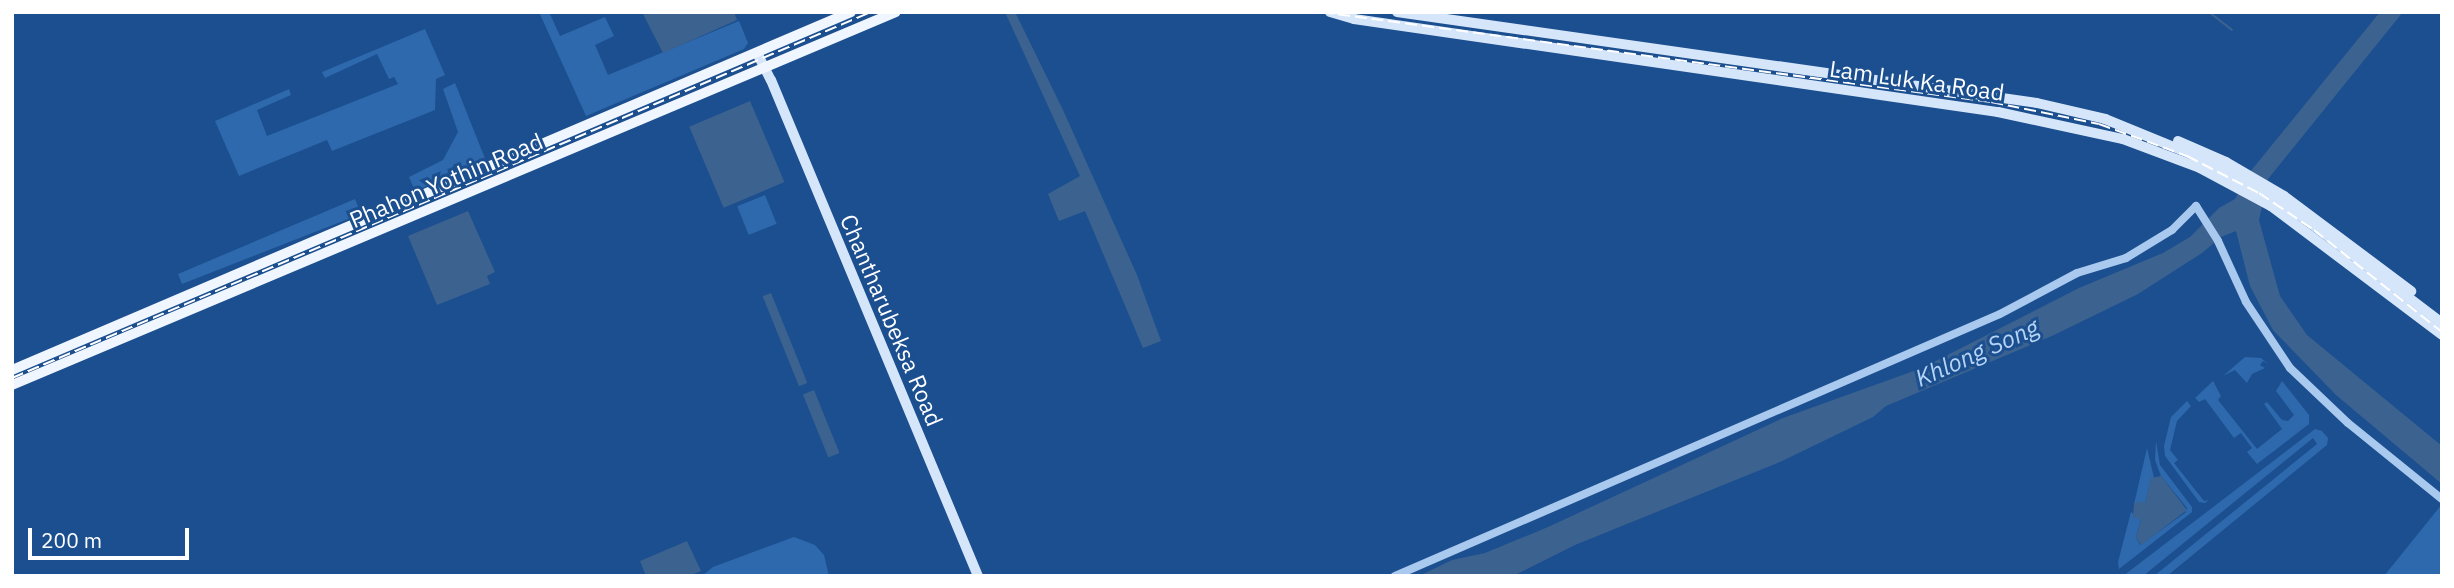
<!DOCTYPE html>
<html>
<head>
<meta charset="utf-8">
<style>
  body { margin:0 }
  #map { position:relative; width:2454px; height:588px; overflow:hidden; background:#1b4f8f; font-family:"IBM Plex Sans",sans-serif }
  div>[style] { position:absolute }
  .green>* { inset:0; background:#2e69ad; transform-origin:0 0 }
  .water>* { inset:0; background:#3c6290; transform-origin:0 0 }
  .stream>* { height:2px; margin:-1px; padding:0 1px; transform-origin:1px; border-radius:1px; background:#3c6290 }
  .tertiary>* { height:8px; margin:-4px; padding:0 4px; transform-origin:4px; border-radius:4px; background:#a9c9ee }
  .secondary>* { height:10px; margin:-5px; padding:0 5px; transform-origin:5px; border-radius:5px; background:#d6e6fa }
  .primary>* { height:10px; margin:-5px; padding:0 5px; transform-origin:5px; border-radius:5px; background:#f0f6ff }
  .rail>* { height:2px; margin-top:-1px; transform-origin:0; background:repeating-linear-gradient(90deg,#fff 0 12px,transparent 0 17px) }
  span { translate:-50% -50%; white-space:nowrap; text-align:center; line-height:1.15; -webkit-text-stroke:6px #1b4f8f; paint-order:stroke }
  .street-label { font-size:23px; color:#fff }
  .water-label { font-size:24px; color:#b5d3f5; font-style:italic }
  .frame { position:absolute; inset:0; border:14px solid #fff; pointer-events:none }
  .scale { position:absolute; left:28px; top:528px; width:161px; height:32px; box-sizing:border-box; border:4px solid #fff; border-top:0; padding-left:9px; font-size:21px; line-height:24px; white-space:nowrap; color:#fff; -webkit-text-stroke:5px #1b4f8f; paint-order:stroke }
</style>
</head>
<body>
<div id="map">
  <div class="green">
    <i style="clip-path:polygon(539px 12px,549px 12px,560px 36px,605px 17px,614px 36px,595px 45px,608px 75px,739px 21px,748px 43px,744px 49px,586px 116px)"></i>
    <i style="clip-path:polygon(425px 29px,445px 75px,436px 79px,435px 110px,332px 151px,327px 140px,239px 176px,215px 121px,289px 89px,291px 95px,257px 110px,267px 136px,398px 84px,394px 77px,389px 79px,377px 54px,325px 78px,322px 72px)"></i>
    <i style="clip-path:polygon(455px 83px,486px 161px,415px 191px,409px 177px,443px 160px,458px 132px,443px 89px)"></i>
    <i style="left:765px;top:195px;width:31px;height:30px;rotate:68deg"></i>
    <i style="clip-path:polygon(355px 199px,361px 214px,182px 284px,178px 274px)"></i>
    <i style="clip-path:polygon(2245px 357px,2261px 358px,2268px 364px,2263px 361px,2260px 365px,2265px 368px,2252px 374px,2247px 383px,2235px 370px,2223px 376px)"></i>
    <i style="clip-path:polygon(2213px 381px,2221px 396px,2218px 400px,2257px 449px,2282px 429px,2264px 404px,2267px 402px,2282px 420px,2288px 421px,2294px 415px,2276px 391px,2282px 381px,2309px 415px,2309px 424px,2257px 464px,2247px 452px,2252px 448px,2241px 433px,2234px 438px,2205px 399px,2199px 402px,2195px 398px)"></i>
    <i style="clip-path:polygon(2187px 401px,2191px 406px,2177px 421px,2170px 450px,2178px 460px,2174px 463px,2204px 501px,2209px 500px,2205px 503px,2199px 502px,2165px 456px,2164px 446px,2171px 417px)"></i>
    <i style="clip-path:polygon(2315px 429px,2322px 431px,2328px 438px,2327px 445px,2167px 576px,2154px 576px,2317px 444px,2313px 438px,2143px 576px,2123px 576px)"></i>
    <i style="clip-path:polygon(2156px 441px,2160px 465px,2192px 507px,2192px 512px,2119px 569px,2118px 562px,2131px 512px,2141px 519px,2136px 537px,2140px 545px,2185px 513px,2187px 508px,2161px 476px,2155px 460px)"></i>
    <i style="clip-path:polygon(2147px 448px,2154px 478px,2151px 479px,2145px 503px,2136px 505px,2134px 504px)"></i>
    <i style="clip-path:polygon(2442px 504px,2442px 576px,2384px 576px)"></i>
    <i style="clip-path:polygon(794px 537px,815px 545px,824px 555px,829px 576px,702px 576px,713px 567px)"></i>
  </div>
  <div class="water">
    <i style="clip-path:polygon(642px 12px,734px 12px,737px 20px,663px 53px)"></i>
    <i style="clip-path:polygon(1005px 12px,1015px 12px,1063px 110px,1137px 275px,1161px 341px,1143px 348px,1085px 211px,1059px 221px,1048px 194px,1080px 176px)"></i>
    <i style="clip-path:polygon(2380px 12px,2403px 12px,2268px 179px,2259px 220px,2280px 296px,2307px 335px,2442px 446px,2442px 484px,2336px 395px,2273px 330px,2250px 286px,2236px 231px,2221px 237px,2202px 253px,2138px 294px,2054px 335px,1886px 406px,1873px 417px,1780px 462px,1575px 545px,1513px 576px,1419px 576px,1452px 560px,1485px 553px,1548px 527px,1783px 418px,1922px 368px,2079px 288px,2163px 253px,2190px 237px,2219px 208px,2235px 199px,2250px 172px)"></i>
    <i style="left:750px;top:101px;width:88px;height:66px;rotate:67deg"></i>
    <i style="clip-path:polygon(468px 211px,495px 272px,487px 276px,490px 284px,437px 305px,408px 236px)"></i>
    <i style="left:771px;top:293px;width:97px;height:9px;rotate:68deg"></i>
    <i style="left:814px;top:390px;width:68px;height:12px;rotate:68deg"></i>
    <i style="clip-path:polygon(2161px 476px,2187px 510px,2141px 545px,2136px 537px,2141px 520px,2133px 517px,2134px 504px,2137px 501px,2145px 503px,2151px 478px)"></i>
    <i style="clip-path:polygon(687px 541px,701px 571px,689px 576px,646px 576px,640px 561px)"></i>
  </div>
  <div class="stream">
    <i style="left:2209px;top:12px;width:29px;rotate:38deg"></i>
  </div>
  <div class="tertiary">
    <i style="left:1395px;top:576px;width:659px;rotate:-23.42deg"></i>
    <i style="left:2000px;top:314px;width:87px;rotate:-28deg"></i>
    <i style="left:2077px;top:273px;width:51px;rotate:-17deg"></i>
    <i style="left:2126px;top:258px;width:54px;rotate:-31.3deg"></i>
    <i style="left:2172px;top:230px;width:34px;rotate:-45deg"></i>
    <i style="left:2196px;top:206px;width:41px;rotate:57.8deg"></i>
    <i style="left:2218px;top:241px;width:67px;rotate:65.3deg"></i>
    <i style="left:2246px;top:302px;width:79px;rotate:56.3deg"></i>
    <i style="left:2290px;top:368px;width:80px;rotate:43.5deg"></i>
    <i style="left:2348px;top:423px;width:121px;rotate:39deg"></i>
  </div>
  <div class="secondary">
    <i style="left:1330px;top:12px;width:25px;rotate:16deg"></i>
    <i style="left:1354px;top:19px;width:651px;rotate:8.22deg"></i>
    <i style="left:1998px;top:112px;width:128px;rotate:12.2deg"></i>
    <i style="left:2123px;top:139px;width:82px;rotate:20.6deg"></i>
    <i style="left:2200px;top:168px;width:81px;rotate:28.2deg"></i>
    <i style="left:2271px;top:206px;width:214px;rotate:37deg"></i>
    <i style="left:1397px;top:12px;width:646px;rotate:8.09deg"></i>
    <i style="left:2037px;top:103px;width:70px;rotate:13.2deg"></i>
    <i style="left:2105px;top:119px;width:95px;rotate:22.2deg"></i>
    <i style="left:2193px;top:155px;width:81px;rotate:27.2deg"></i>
    <i style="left:2265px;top:192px;width:48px;rotate:34deg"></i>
    <i style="left:2305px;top:219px;width:172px;rotate:37.2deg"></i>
    <i style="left:757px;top:53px;width:30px;rotate:63deg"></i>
    <i style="left:771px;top:80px;width:537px;rotate:67.35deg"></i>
    <i style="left:2178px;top:141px;width:52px;rotate:23.6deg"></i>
    <i style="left:2226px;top:162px;width:67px;rotate:30.4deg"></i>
    <i style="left:2284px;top:196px;width:159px;rotate:36.8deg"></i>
  </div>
  <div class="primary">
    <i style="left:12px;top:370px;width:912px;rotate:-23.11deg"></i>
    <i style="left:12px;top:385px;width:959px;rotate:-22.88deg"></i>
  </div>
  <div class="rail">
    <i style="left:1321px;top:12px;width:676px;rotate:7.65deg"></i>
    <i style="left:1991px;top:102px;width:110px;rotate:11.5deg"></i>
    <i style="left:2099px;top:124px;width:94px;rotate:20deg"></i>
    <i style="left:2187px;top:156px;width:81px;rotate:27.2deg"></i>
    <i style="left:2259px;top:193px;width:66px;rotate:33.9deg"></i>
    <i style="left:2314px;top:230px;width:164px;rotate:38.6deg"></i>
    <i style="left:12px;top:378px;width:934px;rotate:-23.08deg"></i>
  </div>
  <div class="street-label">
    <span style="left:1917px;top:80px;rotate:8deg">Lam Luk Ka Road</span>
    <span style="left:446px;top:180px;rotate:-23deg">Phahon Yothin Road</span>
    <span style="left:892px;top:320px;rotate:67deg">Chantharubeksa Road</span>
  </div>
  <div class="water-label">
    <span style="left:1977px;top:353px;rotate:-24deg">Khlong Song</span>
  </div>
  <div class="frame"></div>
  <div class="scale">200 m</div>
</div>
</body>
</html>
